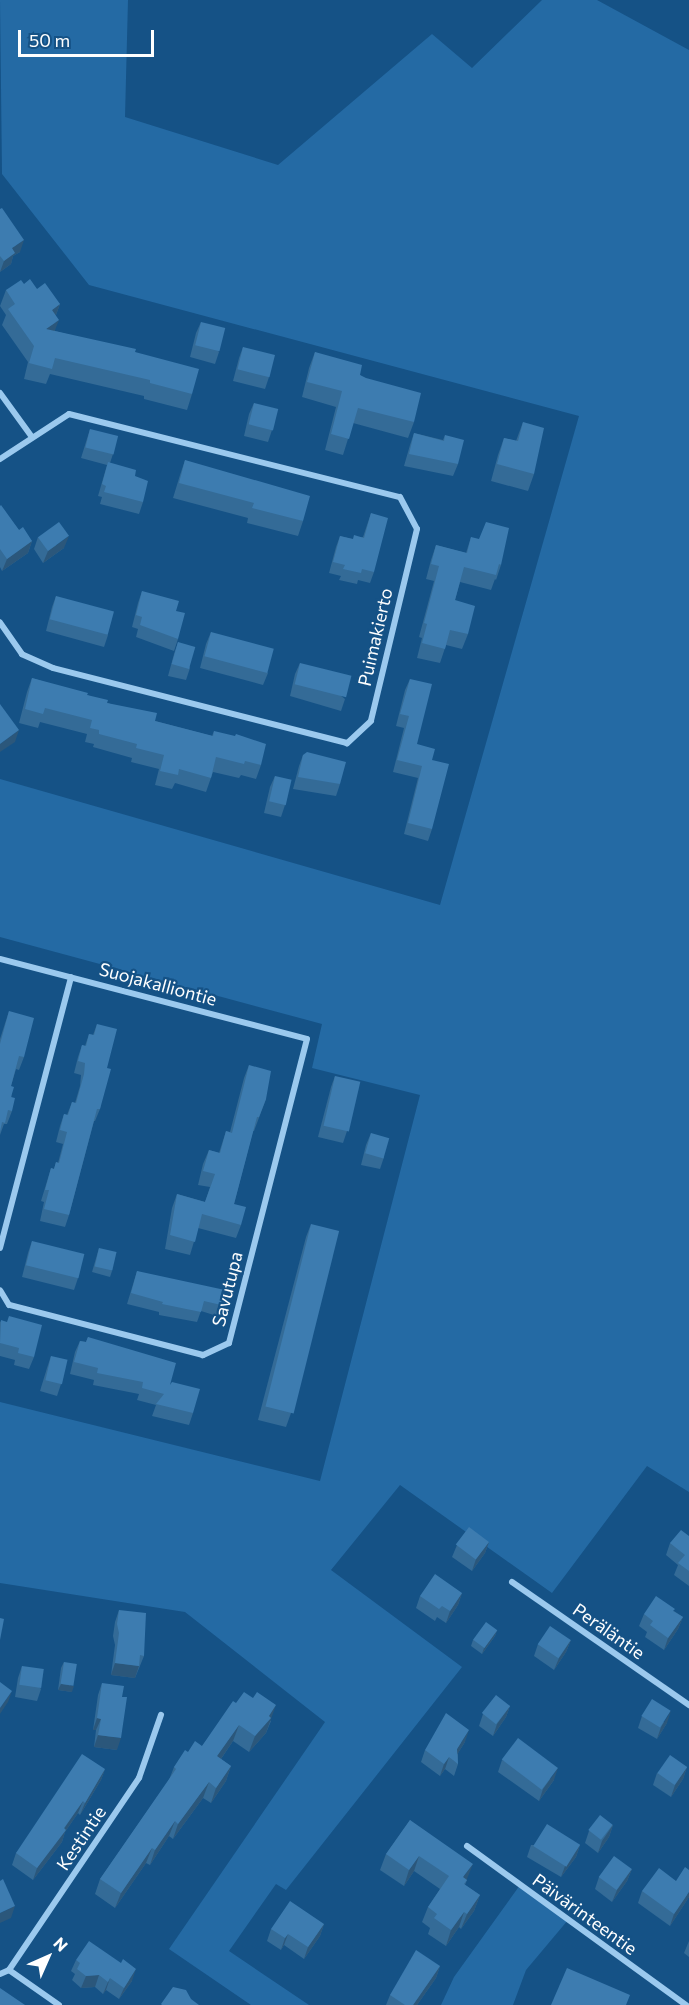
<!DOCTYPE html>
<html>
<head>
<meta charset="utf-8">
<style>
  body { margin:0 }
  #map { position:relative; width:689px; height:2005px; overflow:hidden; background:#155286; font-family:Commissioner,sans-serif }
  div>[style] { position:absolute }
  .green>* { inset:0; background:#246aa4 }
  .minor>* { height:6px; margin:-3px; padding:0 3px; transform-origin:3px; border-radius:3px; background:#9bc9ee }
  .wall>* { inset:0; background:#346b97 }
  .shaded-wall>* { inset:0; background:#2b577b }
  .building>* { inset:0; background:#3d7cb0; transform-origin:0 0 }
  span { translate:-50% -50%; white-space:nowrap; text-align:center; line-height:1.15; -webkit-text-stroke:4.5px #155286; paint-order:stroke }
  .street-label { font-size:18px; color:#fff }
  .north { position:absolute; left:18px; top:1927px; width:60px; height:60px; -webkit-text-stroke:4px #155286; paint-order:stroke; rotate:45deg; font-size:16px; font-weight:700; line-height:24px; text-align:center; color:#fff }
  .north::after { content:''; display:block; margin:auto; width:21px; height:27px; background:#fff; clip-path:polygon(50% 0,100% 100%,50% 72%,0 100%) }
  .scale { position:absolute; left:18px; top:30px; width:136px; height:27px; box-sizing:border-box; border:3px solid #fff; border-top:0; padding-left:8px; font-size:18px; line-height:21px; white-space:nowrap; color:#fff; -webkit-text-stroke:4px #155286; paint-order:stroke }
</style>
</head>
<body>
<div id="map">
  <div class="green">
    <i style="clip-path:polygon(0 0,128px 0,125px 117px,278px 165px,432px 34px,472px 68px,542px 0,597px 0,689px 50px,689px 1492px,647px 1466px,552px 1593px,400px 1485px,331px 1570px,462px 1667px,286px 1890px,276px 1884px,229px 1951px,309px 2005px,251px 2005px,169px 1949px,325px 1722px,185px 1612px,0 1583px,0 1402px,320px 1481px,420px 1095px,312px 1068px,322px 1024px,0 937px,0 779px,440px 905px,579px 416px,89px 285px,2px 174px)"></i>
    <i style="clip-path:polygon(520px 1885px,568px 1920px,526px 1970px,513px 2005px,441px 2005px,454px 1977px)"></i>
  </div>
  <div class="minor">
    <i style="left:0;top:393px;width:54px;rotate:54deg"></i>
    <i style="left:0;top:459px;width:82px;rotate:-33.1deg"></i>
    <i style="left:69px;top:414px;width:341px;rotate:14.1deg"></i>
    <i style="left:400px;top:497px;width:36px;rotate:62deg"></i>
    <i style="left:417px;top:529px;width:197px;rotate:103.5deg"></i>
    <i style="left:371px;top:721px;width:33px;rotate:137deg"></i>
    <i style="left:347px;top:743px;width:303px;rotate:-165.7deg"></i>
    <i style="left:53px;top:668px;width:34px;rotate:-156deg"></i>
    <i style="left:22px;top:654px;width:39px;rotate:-125deg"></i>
    <i style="left:0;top:959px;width:317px;rotate:14.6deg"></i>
    <i style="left:307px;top:1039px;width:314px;rotate:104.4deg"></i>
    <i style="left:229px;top:1343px;width:29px;rotate:155deg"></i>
    <i style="left:203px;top:1355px;width:200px;rotate:-165.5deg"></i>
    <i style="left:9px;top:1305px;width:17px;rotate:-121deg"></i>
    <i style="left:0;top:1248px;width:280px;rotate:-75.3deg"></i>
    <i style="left:512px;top:1582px;width:216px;rotate:34.8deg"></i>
    <i style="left:467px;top:1846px;width:271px;rotate:36deg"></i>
    <i style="left:9px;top:1970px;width:232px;rotate:-55.9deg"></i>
    <i style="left:139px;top:1778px;width:67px;rotate:-70.8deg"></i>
    <i style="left:0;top:1974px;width:10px;rotate:-24deg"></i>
    <i style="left:9px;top:1970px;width:61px;rotate:35deg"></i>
  </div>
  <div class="wall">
    <i style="clip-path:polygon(0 209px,20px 252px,13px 256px,11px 264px,0 272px)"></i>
    <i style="clip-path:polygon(24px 284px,37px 289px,60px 304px,56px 315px,55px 331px,135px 352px,192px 394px,187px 410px,144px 399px,144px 396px,50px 374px,46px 384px,24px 379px,28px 362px,2px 325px,6px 315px,0 306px,6px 290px)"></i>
    <i style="clip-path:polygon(201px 322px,219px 352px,215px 364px,190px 357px,196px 333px)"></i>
    <i style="clip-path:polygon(243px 347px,269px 377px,265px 389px,233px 381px,239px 358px)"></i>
    <i style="clip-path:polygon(315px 352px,360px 375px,414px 422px,408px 438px,353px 423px,343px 455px,325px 450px,336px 407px,302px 397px,309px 368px)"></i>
    <i style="clip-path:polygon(254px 403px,272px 430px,268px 442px,244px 436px,249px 414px)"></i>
    <i style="clip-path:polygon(523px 422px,534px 474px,528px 491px,491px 481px,498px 455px,504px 438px,516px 441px)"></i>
    <i style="clip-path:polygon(90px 429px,113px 454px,110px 463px,135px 476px,143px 502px,139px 514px,100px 504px,102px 497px,98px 496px,107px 465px,81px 458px)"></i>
    <i style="clip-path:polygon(414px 433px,443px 440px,445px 435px,458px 464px,453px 476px,404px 466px,410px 445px)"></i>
    <i style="clip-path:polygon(185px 460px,303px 521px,298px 536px,247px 523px,248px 518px,173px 498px,180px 475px)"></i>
    <i style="clip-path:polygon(0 506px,19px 530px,32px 541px,28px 553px,2px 571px,0 567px)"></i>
    <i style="clip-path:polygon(371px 513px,374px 572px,370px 583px,358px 580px,357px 584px,339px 580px,341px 576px,329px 573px,336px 547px,340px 536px,352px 539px,363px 537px)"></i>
    <i style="clip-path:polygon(38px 537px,64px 548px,43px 563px,34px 549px)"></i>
    <i style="clip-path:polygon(471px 537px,501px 565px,496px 580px,495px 579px,491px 590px,460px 582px,455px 600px,468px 634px,462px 649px,446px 645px,440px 663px,417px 658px,422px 638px,419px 637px,434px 581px,426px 579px,431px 560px,436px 545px,466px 553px)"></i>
    <i style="clip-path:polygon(142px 591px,178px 639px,174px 651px,136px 637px,138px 629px,132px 627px,138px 603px)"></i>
    <i style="clip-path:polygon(56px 596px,108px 635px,104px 647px,46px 631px,52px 607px)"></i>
    <i style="clip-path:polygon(211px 632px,268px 673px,263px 685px,200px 668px,206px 644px)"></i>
    <i style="clip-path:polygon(178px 642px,190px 668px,186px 680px,168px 676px,174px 654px)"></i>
    <i style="clip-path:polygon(300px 663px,345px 699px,341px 711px,290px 696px,295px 674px)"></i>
    <i style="clip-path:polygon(32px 678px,87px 695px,155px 721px,212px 736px,214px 731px,261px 765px,256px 779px,241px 775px,239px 778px,213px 772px,206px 792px,175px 783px,172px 789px,155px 785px,159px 769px,131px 762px,132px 758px,93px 747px,94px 744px,85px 742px,87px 734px,40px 722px,38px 728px,19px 723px,27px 692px)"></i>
    <i style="clip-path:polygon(410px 679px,417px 744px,432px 760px,432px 829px,428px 841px,404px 834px,418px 778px,393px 772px,404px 728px,396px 726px,405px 690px)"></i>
    <i style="clip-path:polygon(303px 755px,340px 784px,336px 796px,293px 789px,299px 766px)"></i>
    <i style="clip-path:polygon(275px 776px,285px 805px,281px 817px,264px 813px,270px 787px)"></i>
    <i style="clip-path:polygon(9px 1011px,24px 1057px,19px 1070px,16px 1069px,11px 1086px,12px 1111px,7px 1124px,4px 1124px,0 1135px,0 1039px)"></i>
    <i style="clip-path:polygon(97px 1024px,107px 1068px,100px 1109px,95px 1121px,94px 1121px,69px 1215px,65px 1227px,40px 1221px,44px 1202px,41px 1201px,51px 1168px,54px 1169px,56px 1162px,58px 1163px,63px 1144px,56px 1142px,60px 1126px,64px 1114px,67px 1115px,72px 1102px,75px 1103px,80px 1086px,81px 1075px,74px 1073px,78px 1057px,82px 1045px,85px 1046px,89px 1034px,93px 1035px)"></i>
    <i style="clip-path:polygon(249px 1065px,266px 1099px,254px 1131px,253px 1131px,234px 1204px,241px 1225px,236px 1238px,198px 1228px,190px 1255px,165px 1249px,172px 1208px,177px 1194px,205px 1202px,210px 1187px,198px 1185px,203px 1164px,209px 1150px,219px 1153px,226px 1131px,230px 1132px,244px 1078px)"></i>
    <i style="clip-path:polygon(335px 1076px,347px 1131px,343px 1143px,318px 1137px,331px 1087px)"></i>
    <i style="clip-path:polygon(371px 1133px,384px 1157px,380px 1169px,361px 1165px,366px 1145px)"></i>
    <i style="clip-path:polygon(311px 1224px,291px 1413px,286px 1427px,258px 1420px,306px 1237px)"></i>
    <i style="clip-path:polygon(32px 1241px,78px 1278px,74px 1290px,22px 1277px,28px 1253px)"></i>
    <i style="clip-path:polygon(99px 1248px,112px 1271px,110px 1277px,92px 1272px)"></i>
    <i style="clip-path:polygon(137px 1271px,221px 1305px,217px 1316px,201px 1311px,197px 1322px,159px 1315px,159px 1312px,127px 1304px)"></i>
    <i style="clip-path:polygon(0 1321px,34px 1357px,29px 1369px,14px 1365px,15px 1360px,0 1356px)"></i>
    <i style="clip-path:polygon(88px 1337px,170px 1385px,193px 1413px,189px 1425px,152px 1416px,156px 1405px,137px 1400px,139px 1394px,93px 1385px,94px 1380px,70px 1374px,75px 1352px,80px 1341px,86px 1342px)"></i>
    <i style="clip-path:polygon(51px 1356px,61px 1384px,57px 1396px,40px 1391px,47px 1368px)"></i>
    <i style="clip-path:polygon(689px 1536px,689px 1586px,674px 1575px,678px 1565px,666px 1555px,670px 1543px)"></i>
    <i style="clip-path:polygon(489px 1542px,485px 1553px,472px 1571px,452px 1557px,457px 1545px)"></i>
    <i style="clip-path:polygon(462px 1593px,458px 1605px,446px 1623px,437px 1617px,435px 1621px,416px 1608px,420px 1596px)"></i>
    <i style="clip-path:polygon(119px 1610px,144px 1656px,135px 1678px,111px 1675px,115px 1645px,113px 1636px,115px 1622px)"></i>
    <i style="clip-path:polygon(674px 1611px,683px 1617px,678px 1629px,664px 1650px,645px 1637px,647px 1632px,639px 1626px,644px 1614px)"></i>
    <i style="clip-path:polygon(497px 1630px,495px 1636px,482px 1654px,471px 1646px,473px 1640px)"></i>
    <i style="clip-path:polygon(571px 1640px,566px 1652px,554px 1670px,534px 1656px,538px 1644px)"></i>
    <i style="clip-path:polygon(64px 1662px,72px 1692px,58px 1690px,61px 1668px)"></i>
    <i style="clip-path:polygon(22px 1666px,41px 1689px,37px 1701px,15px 1697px,18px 1678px)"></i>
    <i style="clip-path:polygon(102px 1683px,117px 1750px,94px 1747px,96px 1730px,93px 1730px,98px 1695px)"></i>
    <i style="clip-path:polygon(236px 1703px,271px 1721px,266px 1733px,249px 1752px,233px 1741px,221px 1759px,231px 1766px,226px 1781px,211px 1803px,203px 1798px,173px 1839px,169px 1836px,150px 1865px,146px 1863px,115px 1908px,95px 1894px,100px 1879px,169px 1780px,174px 1767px,188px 1752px,202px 1746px)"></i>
    <i style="clip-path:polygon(510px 1706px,506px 1717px,493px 1736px,479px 1726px,483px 1714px)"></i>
    <i style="clip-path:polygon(642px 1716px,667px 1723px,657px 1739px,638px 1728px)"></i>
    <i style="clip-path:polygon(465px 1742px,458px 1753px,458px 1764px,454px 1776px,445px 1769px,440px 1776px,421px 1762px,425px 1750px)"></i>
    <i style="clip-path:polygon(502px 1760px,554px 1780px,539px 1801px,498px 1772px)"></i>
    <i style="clip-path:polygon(687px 1767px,683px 1779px,671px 1797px,653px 1785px,657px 1773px)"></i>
    <i style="clip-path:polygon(105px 1769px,101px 1780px,80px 1815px,78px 1813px,65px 1832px,62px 1842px,33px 1880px,12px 1865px,16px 1853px)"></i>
    <i style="clip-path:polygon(410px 1820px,467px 1880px,465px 1885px,480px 1895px,474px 1911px,461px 1929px,459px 1927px,446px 1946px,428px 1934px,430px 1928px,422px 1922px,428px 1907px,440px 1889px,414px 1871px,404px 1886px,380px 1870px,386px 1854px)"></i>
    <i style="clip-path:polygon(613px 1825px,609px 1837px,598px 1853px,585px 1843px,589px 1831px)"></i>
    <i style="clip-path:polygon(531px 1845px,580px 1845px,576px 1857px,561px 1877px,527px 1857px)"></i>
    <i style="clip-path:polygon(632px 1869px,627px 1881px,612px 1902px,595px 1889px,599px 1877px)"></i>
    <i style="clip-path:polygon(676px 1881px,689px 1897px,670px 1926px,638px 1903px,642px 1891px)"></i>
    <i style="clip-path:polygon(324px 1924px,320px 1936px,304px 1959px,284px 1945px,281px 1950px,267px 1941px,271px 1929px)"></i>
    <i style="clip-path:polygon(689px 1941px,689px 1957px,684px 1953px)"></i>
    <i style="clip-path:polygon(76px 1960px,132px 1981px,119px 1999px,106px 1990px,103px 1994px,95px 1987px,81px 1988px,72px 1980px,75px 1974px,71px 1971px)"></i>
    <i style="clip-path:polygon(440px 1966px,436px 1978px,417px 2005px,386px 2005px,390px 1995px)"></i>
  </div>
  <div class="shaded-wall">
    <i style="clip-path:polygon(24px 240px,20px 252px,13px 256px,11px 264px,0 272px,4px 261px,12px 248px)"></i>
    <i style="clip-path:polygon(60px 304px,54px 320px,52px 310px)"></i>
    <i style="clip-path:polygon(59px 320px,53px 335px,46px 329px)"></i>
    <i style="clip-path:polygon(69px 536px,64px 548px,43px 563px,48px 551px)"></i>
    <i style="clip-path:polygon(32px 541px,28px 553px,2px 571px,7px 559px)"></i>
    <i style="clip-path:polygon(19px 730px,15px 742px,0 752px,0 744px)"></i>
    <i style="clip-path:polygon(489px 1542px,485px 1553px,472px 1571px,476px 1559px)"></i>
    <i style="clip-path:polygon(462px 1593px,458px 1605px,446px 1623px,450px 1611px)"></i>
    <i style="clip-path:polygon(683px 1617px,678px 1629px,664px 1650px,668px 1638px)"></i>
    <i style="clip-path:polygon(497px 1630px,495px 1636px,482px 1654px,484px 1648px)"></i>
    <i style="clip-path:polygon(571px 1640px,566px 1652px,554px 1670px,559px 1658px)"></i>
    <i style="clip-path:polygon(115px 1663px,139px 1666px,135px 1678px,111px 1675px)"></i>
    <i style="clip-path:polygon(61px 1684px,74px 1686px,72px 1692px,58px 1690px)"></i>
    <i style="clip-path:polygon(12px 1691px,8px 1702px,0 1714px,0 1708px)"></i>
    <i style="clip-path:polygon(276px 1705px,266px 1733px,249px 1752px,255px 1736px)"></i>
    <i style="clip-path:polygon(510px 1706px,506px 1717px,493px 1736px,497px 1724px)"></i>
    <i style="clip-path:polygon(671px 1711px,667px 1723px,657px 1739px,661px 1727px)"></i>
    <i style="clip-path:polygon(97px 1718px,101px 1719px,96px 1730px,93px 1730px)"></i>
    <i style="clip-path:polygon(239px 1725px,233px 1741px,212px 1772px,217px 1756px)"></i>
    <i style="clip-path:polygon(469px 1730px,465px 1742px,453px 1761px,457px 1749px)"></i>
    <i style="clip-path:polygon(98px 1735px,121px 1738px,117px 1750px,94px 1747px)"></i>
    <i style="clip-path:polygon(449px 1757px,445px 1769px,440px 1776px,444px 1764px)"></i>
    <i style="clip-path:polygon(231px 1766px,226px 1781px,211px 1803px,216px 1788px)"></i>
    <i style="clip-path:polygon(687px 1767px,683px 1779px,671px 1797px,675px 1785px)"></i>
    <i style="clip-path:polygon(558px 1768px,554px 1780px,539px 1801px,543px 1789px)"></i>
    <i style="clip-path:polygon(105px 1769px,101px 1780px,80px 1815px,85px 1803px)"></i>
    <i style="clip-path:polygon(209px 1782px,203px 1798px,173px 1839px,178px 1824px)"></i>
    <i style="clip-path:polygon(83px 1801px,78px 1813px,65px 1832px,62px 1842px,33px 1880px,37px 1868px)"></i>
    <i style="clip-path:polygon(175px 1821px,169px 1836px,150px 1865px,155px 1850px)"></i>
    <i style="clip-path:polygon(613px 1825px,609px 1837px,598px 1853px,602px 1841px)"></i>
    <i style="clip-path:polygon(580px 1845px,576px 1857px,561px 1877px,565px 1866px)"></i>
    <i style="clip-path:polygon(152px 1848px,146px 1863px,115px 1908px,121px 1893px)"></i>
    <i style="clip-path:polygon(419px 1856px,414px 1871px,404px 1886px,409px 1870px)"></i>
    <i style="clip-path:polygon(473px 1864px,467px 1879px,458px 1893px,463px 1877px)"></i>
    <i style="clip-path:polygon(632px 1869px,627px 1881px,612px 1902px,617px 1890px)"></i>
    <i style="clip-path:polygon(689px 1892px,689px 1897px,670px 1926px,674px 1914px)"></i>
    <i style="clip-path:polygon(480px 1895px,474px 1911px,461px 1929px,467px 1914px)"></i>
    <i style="clip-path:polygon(15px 1906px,11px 1918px,0 1923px,0 1913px)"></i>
    <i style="clip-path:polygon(464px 1912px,459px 1927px,446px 1946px,451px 1930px)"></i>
    <i style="clip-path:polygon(324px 1924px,320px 1936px,304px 1959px,308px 1947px)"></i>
    <i style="clip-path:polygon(288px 1934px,284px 1945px,281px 1950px,285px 1938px)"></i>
    <i style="clip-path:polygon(440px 1966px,436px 1978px,417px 2005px,413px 2005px)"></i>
    <i style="clip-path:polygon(136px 1969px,132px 1981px,119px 1999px,124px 1988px)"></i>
    <i style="clip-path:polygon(99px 1975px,95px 1987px,81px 1988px,86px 1976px)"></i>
    <i style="clip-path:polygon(110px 1978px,106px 1990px,103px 1994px,108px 1982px)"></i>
  </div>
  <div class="building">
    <i style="clip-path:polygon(2px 208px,24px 240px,12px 248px,15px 253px,4px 261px,0 256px,0 209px)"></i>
    <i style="clip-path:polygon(30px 279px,37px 289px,45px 283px,60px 304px,52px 310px,59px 320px,46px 329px,136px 349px,135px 352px,199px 369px,192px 394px,150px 383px,150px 380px,55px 358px,52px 369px,29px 363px,34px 346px,8px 309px,15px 304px,6px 290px,21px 280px,24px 284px)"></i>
    <i style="left:201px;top:322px;width:25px;height:24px;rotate:14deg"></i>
    <i style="left:243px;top:347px;width:33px;height:23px;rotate:14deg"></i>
    <i style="clip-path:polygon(315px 352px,362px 365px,360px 375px,366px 378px,421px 393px,414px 422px,358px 408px,349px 439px,331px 434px,342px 391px,307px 382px)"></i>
    <i style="left:254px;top:403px;width:25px;height:22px;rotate:14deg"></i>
    <i style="clip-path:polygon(523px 422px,544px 428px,534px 474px,497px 464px,504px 438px,518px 441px)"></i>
    <i style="left:90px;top:429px;width:29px;height:19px;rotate:14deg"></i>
    <i style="clip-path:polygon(414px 433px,444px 441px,445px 435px,464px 440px,458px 464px,409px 454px)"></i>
    <i style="clip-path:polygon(185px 460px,310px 496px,303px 521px,252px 508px,254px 503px,179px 483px)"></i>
    <i style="clip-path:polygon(108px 462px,136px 470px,135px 476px,148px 481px,143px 502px,104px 492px,106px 486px,102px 484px)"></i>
    <i style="clip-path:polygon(1px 505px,19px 530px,23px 527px,32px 541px,7px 559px,0 549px,0 506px)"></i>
    <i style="clip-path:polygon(371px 513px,388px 518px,374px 572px,362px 569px,361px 573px,343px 569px,345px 565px,333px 562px,340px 536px,353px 539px,354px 535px,364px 538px)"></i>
    <i style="left:59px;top:522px;width:17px;height:26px;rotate:54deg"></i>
    <i style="clip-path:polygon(486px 522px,509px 528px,501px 565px,499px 564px,496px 575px,464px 567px,455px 600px,475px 606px,468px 634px,450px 630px,445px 649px,422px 643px,427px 624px,424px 623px,439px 566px,431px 564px,436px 545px,467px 553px,471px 537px,479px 539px)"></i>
    <i style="clip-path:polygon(142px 591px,179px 601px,176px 611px,185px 613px,178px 639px,140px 625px,142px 617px,136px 615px)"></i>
    <i style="left:56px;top:596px;width:60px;height:24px;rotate:15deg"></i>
    <i style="left:211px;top:632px;width:65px;height:25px;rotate:15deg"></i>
    <i style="left:178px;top:642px;width:18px;height:23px;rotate:16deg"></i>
    <i style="left:300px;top:663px;width:53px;height:22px;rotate:14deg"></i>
    <i style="clip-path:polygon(32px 678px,88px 693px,87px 695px,108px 700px,107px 703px,157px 713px,155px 721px,213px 736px,214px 731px,235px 736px,236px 734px,266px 744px,261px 765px,245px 761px,244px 764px,216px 757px,211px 778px,179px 769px,178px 775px,160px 771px,164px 755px,136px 748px,137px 744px,99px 734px,99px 730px,90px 728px,92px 720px,45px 708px,43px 714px,25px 709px)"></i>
    <i style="clip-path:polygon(410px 679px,432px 684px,417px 744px,435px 749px,432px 760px,449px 764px,432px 829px,408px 823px,422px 766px,397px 760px,409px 716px,400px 714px)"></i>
    <i style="clip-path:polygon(0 704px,19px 730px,0 744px)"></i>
    <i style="clip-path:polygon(307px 752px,346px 762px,340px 784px,298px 777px,303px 755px)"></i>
    <i style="left:275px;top:776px;width:17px;height:26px;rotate:13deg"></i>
    <i style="clip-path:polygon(9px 1011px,34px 1018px,24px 1057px,19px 1056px,11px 1086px,14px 1087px,11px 1097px,15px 1098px,12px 1111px,8px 1110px,5px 1123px,2px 1122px,0 1132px,0 1044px)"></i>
    <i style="clip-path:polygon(97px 1024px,117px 1029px,107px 1068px,111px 1069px,100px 1109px,97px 1109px,69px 1215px,44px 1209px,49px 1190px,45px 1190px,51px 1168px,54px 1169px,56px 1162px,59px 1163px,67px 1132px,60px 1130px,64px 1114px,68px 1115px,72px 1102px,76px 1103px,84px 1074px,85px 1063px,78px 1061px,82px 1045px,86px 1046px,89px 1034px,94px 1035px)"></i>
    <i style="clip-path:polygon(249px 1065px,271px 1071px,266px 1099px,259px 1117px,257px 1117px,234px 1204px,246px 1207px,241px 1225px,202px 1214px,195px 1242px,170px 1235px,177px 1194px,205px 1202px,215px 1174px,203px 1171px,209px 1150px,220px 1153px,226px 1131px,232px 1133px)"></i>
    <i style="left:335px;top:1076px;width:26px;height:51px;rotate:13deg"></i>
    <i style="left:371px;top:1133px;width:19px;height:21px;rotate:16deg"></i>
    <i style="left:311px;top:1224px;width:29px;height:188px;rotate:14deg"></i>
    <i style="left:32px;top:1241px;width:54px;height:25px;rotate:14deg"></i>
    <i style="left:99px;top:1248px;width:18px;height:19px;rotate:13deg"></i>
    <i style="clip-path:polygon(137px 1271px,225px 1290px,221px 1305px,204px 1301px,201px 1312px,162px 1304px,163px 1302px,131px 1293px)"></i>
    <i style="clip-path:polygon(9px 1316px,42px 1325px,34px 1357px,18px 1353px,19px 1348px,0 1343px,1px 1320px,7px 1322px)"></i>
    <i style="clip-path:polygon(88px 1337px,176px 1363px,170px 1385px,172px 1382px,200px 1389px,193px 1413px,156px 1404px,164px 1394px,142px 1388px,143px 1382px,97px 1373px,98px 1368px,74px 1362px,80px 1341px,86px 1342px)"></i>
    <i style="left:51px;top:1356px;width:17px;height:25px;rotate:13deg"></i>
    <i style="left:469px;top:1527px;width:25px;height:22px;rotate:37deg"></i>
    <i style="clip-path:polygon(681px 1530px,689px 1536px,689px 1571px,678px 1563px,685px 1555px,670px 1543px)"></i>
    <i style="clip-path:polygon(435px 1574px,462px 1593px,450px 1611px,442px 1606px,439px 1609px,420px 1596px)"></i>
    <i style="clip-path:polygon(656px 1596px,675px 1609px,673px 1611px,683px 1617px,668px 1638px,650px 1625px,653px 1621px,644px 1614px)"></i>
    <i style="clip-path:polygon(119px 1610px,146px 1613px,144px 1656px,140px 1655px,139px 1666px,115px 1663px,119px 1633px,117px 1624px)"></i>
    <i style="clip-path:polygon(0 1618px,4px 1619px,0 1640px)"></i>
    <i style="left:486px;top:1622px;width:14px;height:22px;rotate:36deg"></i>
    <i style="left:550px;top:1626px;width:25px;height:22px;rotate:34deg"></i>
    <i style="left:64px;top:1662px;width:13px;height:22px;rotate:9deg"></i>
    <i style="left:22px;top:1666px;width:22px;height:19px;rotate:8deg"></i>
    <i style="clip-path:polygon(0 1682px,12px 1691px,0 1708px)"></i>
    <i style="clip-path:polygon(102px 1683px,124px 1686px,122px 1697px,127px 1697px,121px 1738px,98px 1735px,101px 1719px,97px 1718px)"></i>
    <i style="clip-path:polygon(244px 1692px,253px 1698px,257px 1692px,276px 1705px,269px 1716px,271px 1718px,255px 1736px,239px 1725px,217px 1756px,231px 1766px,216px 1788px,209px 1782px,178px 1824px,175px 1821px,155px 1850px,152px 1848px,121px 1893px,100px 1879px,176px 1769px,174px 1767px,185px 1750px,188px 1752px,195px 1741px,202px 1746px,233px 1701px,236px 1703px)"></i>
    <i style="left:496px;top:1695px;width:18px;height:23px;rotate:38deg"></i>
    <i style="left:652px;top:1699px;width:22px;height:20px;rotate:32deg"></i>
    <i style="clip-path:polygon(446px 1713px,469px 1730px,457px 1749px,458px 1764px,449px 1757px,444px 1764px,425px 1750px)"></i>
    <i style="left:518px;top:1738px;width:50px;height:27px;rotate:37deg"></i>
    <i style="clip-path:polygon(82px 1754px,105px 1769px,85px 1803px,83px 1801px,64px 1828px,66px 1830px,37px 1868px,16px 1853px)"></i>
    <i style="left:670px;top:1755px;width:21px;height:22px;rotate:35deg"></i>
    <i style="left:600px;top:1815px;width:16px;height:19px;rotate:38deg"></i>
    <i style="clip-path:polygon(410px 1820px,473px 1864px,463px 1877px,467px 1880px,464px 1884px,480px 1895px,467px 1914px,464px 1912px,451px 1930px,434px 1918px,437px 1914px,428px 1907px,449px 1876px,419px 1856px,409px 1870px,386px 1854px)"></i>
    <i style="left:547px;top:1824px;width:39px;height:26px;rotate:32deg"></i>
    <i style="left:614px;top:1856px;width:22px;height:26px;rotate:36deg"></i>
    <i style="clip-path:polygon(685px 1867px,689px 1870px,689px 1892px,674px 1914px,642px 1891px,659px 1868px,676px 1881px)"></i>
    <i style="clip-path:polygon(3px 1879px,15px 1906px,0 1913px,0 1881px)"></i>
    <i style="clip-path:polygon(290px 1901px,324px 1924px,308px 1947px,288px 1934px,285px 1938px,271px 1929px)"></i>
    <i style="clip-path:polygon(89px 1941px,121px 1963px,123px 1959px,136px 1969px,124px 1988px,110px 1978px,108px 1982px,99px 1975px,86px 1976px,77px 1969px,80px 1963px,76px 1960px)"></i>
    <i style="clip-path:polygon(416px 1950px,440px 1966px,413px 2005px,405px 2005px,390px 1995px)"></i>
    <i style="clip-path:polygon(567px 1968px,630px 1995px,626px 2005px,551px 2005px)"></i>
    <i style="clip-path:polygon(173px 1987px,186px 1990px,191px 1999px,199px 2005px,162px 2005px,161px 2004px)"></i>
    <i style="clip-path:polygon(0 1988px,25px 2005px,0 2005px)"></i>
  </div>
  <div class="street-label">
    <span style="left:375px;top:637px;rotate:-77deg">Puimakierto</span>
    <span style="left:158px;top:984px;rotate:15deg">Suojakalliontie</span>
    <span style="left:227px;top:1289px;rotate:-76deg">Savutupa</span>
    <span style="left:609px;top:1631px;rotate:35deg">Peräläntie</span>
    <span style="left:81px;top:1838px;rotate:-56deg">Kestintie</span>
    <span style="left:585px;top:1914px;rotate:36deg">Päivärinteentie</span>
  </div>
  <div class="north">N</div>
  <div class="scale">50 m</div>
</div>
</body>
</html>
